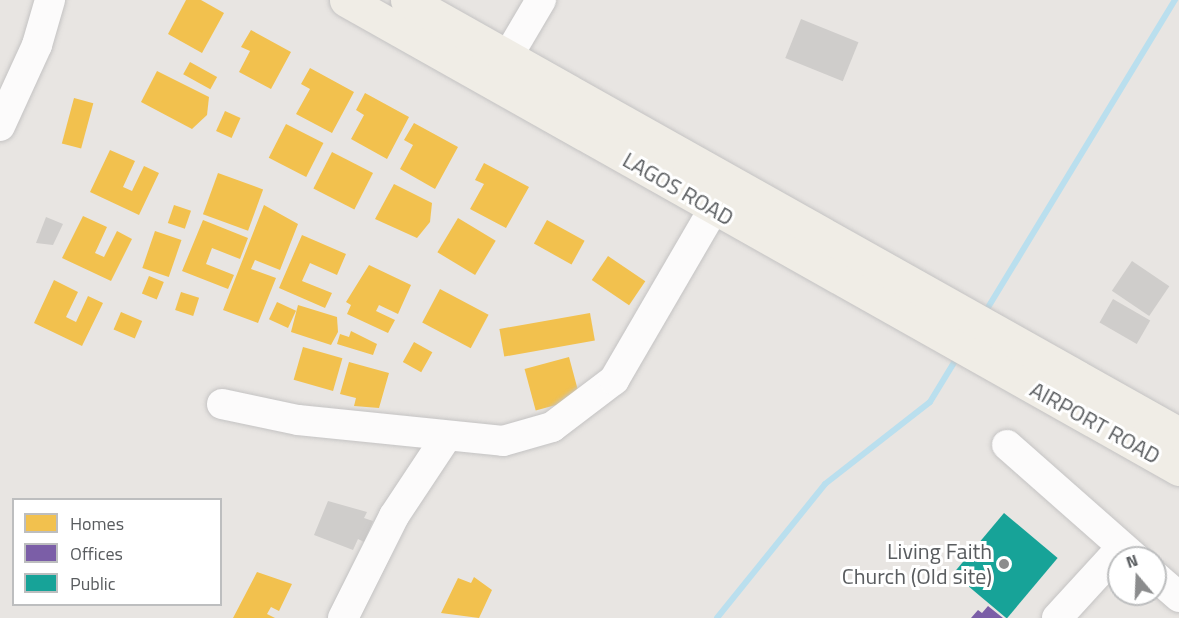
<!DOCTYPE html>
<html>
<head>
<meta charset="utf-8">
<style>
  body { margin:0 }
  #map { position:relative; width:1179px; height:618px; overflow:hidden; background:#e8e5e2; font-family:"Titillium Web",sans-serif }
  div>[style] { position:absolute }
  .homes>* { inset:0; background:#f2c14e; transform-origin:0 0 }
  .offices>* { inset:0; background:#7b5ea7 }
  .public>* { inset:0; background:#17a398; transform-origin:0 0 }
  .stream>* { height:6px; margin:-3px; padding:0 3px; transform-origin:3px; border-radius:3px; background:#badfee }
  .building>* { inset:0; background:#cfcdcb; transform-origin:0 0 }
  .roads { filter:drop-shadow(0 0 2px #c4c3c3) drop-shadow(0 0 2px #c4c3c3) }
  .minor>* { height:30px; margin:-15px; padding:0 15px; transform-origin:15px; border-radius:15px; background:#fcfbfb }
  .major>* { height:33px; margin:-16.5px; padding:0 16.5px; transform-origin:16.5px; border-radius:16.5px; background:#f0ede6 }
  .dots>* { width:16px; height:16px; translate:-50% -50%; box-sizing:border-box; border:3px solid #fff; border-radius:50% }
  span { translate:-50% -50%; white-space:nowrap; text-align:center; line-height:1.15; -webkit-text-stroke:6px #fff; paint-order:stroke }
  .street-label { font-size:22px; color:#595c5f }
  .poi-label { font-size:22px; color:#595c5f }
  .right { translate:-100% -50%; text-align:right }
  .legend { position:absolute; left:12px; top:498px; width:210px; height:108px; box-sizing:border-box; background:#fff; border:2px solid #bdbebf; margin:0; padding:8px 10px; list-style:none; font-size:18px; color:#595c5f }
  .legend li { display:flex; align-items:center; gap:12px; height:30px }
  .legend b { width:30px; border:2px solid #bdbebf }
  .north { position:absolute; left:1107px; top:546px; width:60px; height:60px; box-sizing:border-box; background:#fff; border:2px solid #bdbebf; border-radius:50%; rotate:341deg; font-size:16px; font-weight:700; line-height:24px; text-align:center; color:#595c5f }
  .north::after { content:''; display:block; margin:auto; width:21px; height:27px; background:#8b8c8d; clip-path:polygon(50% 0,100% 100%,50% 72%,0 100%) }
</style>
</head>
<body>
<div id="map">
  <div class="homes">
    <i style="clip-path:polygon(186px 0,201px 0,224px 13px,202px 53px,168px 34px)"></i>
    <i style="clip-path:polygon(251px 30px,291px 52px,271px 89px,239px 72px,250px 51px,241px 47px)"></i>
    <i style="left:190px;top:62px;width:31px;height:14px;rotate:29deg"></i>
    <i style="clip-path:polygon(310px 68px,354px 92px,332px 133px,296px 114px,310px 89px,301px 84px)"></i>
    <i style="clip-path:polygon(157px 71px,209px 97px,207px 115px,192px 129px,141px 102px)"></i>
    <i style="clip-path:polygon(365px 93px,409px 117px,387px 159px,351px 139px,364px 115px,356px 110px)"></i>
    <i style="left:74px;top:98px;width:20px;height:47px;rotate:15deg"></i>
    <i style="left:225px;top:111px;width:17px;height:22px;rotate:24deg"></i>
    <i style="clip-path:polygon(414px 123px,458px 147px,435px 189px,400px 169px,413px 145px,404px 140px)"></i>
    <i style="left:286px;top:124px;width:42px;height:38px;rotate:27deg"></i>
    <i style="clip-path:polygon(110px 150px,135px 161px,123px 187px,132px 191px,144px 166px,159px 173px,139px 215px,90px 192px)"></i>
    <i style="left:332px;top:152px;width:46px;height:41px;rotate:27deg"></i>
    <i style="clip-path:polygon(484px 163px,529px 187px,506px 228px,470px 209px,484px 184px,475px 180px)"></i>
    <i style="left:218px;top:173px;width:48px;height:44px;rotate:20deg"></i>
    <i style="clip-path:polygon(394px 184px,432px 203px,430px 222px,417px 238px,375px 219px)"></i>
    <i style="left:174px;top:205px;width:18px;height:19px;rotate:19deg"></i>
    <i style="clip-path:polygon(264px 205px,298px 224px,280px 270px,255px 260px,251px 269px,276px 278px,258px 323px,223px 310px)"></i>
    <i style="clip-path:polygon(83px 216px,107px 227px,95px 253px,104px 257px,117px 231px,132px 239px,111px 281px,62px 258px)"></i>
    <i style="left:458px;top:218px;width:44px;height:40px;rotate:31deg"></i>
    <i style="clip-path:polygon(203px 220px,248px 238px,240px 259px,212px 248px,206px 264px,234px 275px,228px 289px,182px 271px)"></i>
    <i style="left:547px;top:220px;width:43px;height:27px;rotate:29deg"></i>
    <i style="left:155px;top:231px;width:28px;height:39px;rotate:19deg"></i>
    <i style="clip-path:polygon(302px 235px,346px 254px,337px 275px,310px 263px,302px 281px,332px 293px,325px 308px,279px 288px)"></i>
    <i style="left:608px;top:256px;width:45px;height:29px;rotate:34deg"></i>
    <i style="clip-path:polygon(369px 265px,411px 285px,398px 314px,379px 305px,376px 311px,395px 320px,388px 333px,347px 314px,351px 305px,346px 302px)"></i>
    <i style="left:149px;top:276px;width:16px;height:19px;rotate:22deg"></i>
    <i style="clip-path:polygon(54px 280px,78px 292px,66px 317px,76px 322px,88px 296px,103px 303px,82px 346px,34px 323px)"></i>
    <i style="left:440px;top:289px;width:55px;height:38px;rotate:28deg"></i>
    <i style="left:181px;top:292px;width:19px;height:19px;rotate:18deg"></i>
    <i style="left:277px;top:302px;width:21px;height:19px;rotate:25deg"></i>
    <i style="clip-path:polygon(298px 305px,337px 317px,338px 332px,331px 345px,291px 332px)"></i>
    <i style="left:121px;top:312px;width:23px;height:19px;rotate:23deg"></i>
    <i style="left:590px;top:313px;width:28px;height:92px;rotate:80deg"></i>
    <i style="clip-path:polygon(351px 331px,377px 344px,373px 355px,337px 344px,340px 334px,349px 337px)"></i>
    <i style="left:414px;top:342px;width:21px;height:23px;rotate:29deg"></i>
    <i style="left:303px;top:347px;width:41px;height:34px;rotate:16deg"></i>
    <i style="left:569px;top:357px;width:43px;height:46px;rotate:75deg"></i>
    <i style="clip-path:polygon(349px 362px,389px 373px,379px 408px,354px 406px,356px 398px,340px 394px)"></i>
    <i style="clip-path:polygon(257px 572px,292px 584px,279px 611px,271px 607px,267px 614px,275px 618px,233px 618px)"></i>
    <i style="clip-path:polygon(474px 577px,492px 590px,479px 618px,441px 613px,458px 578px,471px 583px)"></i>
  </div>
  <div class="offices">
    <i style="clip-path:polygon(988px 606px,1003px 618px,971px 618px,978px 610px,982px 613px)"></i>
  </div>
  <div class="public">
    <i style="left:1004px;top:513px;width:70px;height:79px;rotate:40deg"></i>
  </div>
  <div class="stream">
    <i style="left:984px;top:314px;width:368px;rotate:-58.7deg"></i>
    <i style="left:717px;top:618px;width:172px;rotate:-51.1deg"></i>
    <i style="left:825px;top:484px;width:133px;rotate:-38deg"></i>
    <i style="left:930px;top:402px;width:54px;rotate:-58.7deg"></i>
  </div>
  <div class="building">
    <i style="left:801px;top:19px;width:62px;height:42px;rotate:22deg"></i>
    <i style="clip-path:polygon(46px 217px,63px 224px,53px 245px,36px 243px)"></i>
    <i style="left:1132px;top:261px;width:45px;height:36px;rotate:34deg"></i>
    <i style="left:1113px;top:299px;width:43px;height:27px;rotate:30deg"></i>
    <i style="clip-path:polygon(328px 501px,367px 512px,364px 518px,373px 521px,364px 542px,358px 539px,353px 550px,314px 535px)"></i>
  </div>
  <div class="roads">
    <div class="minor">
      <i style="left:495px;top:78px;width:91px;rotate:-59.5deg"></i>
      <i style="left:0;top:126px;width:89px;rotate:-65.4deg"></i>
      <i style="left:37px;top:45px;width:47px;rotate:-73.9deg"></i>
      <i style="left:222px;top:404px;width:78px;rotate:11.9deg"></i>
      <i style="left:298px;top:420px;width:206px;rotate:5.8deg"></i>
      <i style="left:503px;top:441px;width:51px;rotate:-15.9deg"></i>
      <i style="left:552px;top:427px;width:78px;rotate:-37.2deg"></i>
      <i style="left:614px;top:380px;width:197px;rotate:-59.8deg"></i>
      <i style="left:1007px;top:445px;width:171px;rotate:41.4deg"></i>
      <i style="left:1155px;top:576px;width:32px;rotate:41deg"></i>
      <i style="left:343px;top:618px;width:114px;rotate:-63.4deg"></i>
      <i style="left:394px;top:516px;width:96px;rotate:-56.5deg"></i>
      <i style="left:1057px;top:618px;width:96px;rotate:-47.5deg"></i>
    </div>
    <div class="major">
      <i style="left:346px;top:0;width:956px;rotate:29.38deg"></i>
      <i style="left:407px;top:0;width:886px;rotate:29.34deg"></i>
    </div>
  </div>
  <div class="dots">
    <i style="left:1004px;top:564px;background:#8b8c8d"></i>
  </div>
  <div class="street-label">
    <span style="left:678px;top:189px;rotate:30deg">LAGOS ROAD</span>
    <span style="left:1095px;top:423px;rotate:29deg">AIRPORT ROAD</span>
  </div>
  <div class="poi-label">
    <span class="right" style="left:992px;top:564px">Living Faith<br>Church (Old site)</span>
  </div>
  <ul class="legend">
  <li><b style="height:16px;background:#f2c14e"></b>Homes</li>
  <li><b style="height:16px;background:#7b5ea7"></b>Offices</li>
  <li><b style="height:16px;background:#17a398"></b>Public</li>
  </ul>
  <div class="north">N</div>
</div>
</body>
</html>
